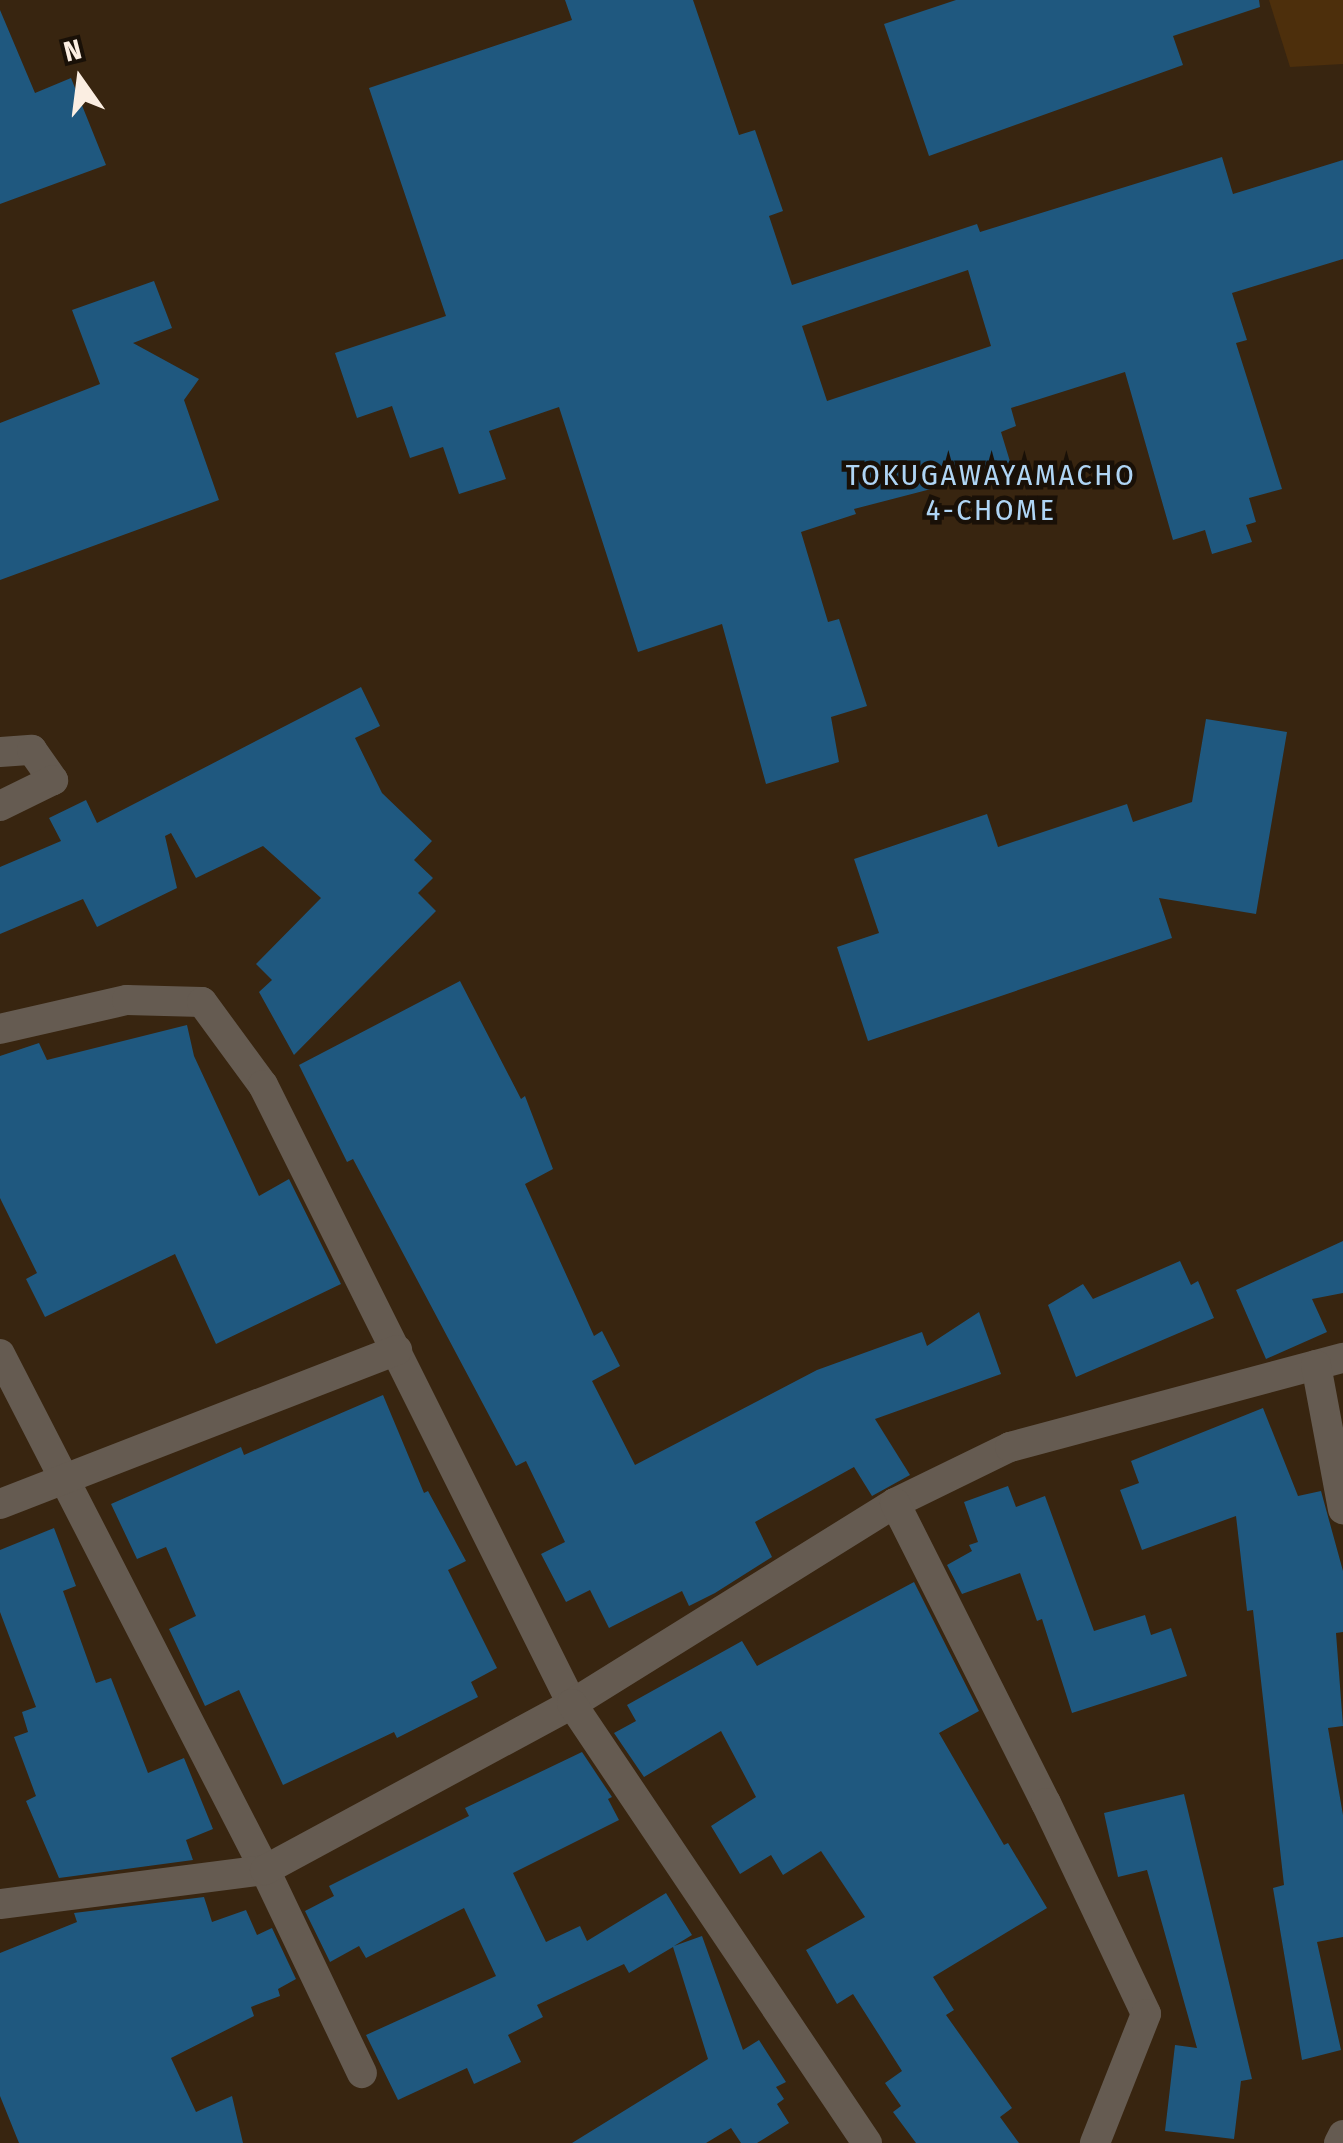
<!DOCTYPE html>
<html>
<head>
<meta charset="utf-8">
<style>
  body { margin:0 }
  #map { position:relative; width:1343px; height:2143px; overflow:hidden; background:#382510; font-family:"Fira Sans Condensed",sans-serif }
  div>[style] { position:absolute }
  .green>* { inset:0; background:#4d2f0c }
  .building>* { inset:0; background:#1f587f }
  .minor>* { height:30px; margin:-15px; padding:0 15px; transform-origin:15px; border-radius:15px; background:#655b51 }
  span { translate:-50% -50%; white-space:nowrap; text-align:center; line-height:1.15; -webkit-text-stroke:9px #191007; paint-order:stroke }
  .neighbourhood-label { font-size:30px; color:#afd5f5; letter-spacing:2.5px }
  .north { position:absolute; left:30px; top:30px; width:100px; height:100px; -webkit-text-stroke:8px #191007; paint-order:stroke; rotate:346deg; font-size:28px; font-weight:700; line-height:40px; text-align:center; color:#fbeee2 }
  .north::after { content:''; display:block; margin:auto; width:35px; height:45px; background:#fbeee2; clip-path:polygon(50% 0,100% 100%,50% 72%,0 100%) }
</style>
</head>
<body>
<div id="map">
  <div class="green">
    <i style="clip-path:polygon(1269px 0,1343px 0,1343px 64px,1290px 67px)"></i>
  </div>
  <div class="building">
    <i style="clip-path:polygon(evenodd,565px 0,693px 0,739px 135px,755px 130px,783px 211px,769px 216px,792px 285px,977px 224px,980px 232px,1222px 157px,1233px 194px,1343px 160px,1343px 259px,1232px 293px,1247px 340px,1236px 343px,1282px 489px,1249px 498px,1256px 522px,1246px 525px,1252px 542px,1212px 554px,1205px 530px,1173px 540px,1125px 372px,1011px 408px,1016px 426px,1001px 432px,1012px 468px,854px 509px,856px 514px,801px 532px,828px 622px,839px 619px,867px 706px,831px 717px,839px 762px,766px 784px,722px 624px,638px 652px,559px 407px,489px 431px,506px 479px,459px 494px,443px 447px,410px 458px,392px 406px,357px 418px,335px 353px,446px 316px,369px 88px,572px 20px,565px 0,968px 270px,991px 346px,827px 401px,802px 326px,968px 270px)"></i>
    <i style="clip-path:polygon(956px 0,1259px 0,1260px 7px,1173px 36px,1183px 65px,929px 156px,884px 24px)"></i>
    <i style="clip-path:polygon(0 10px,35px 93px,71px 78px,106px 165px,0 204px)"></i>
    <i style="clip-path:polygon(154px 281px,172px 328px,133px 343px,199px 379px,184px 400px,219px 500px,0 580px,0 423px,100px 384px,72px 310px)"></i>
    <i style="clip-path:polygon(361px 687px,380px 726px,355px 738px,382px 793px,432px 841px,414px 860px,433px 878px,418px 893px,436px 911px,294px 1055px,259px 992px,272px 980px,256px 964px,321px 898px,263px 846px,196px 878px,171px 833px,165px 836px,177px 888px,97px 927px,83px 899px,0 934px,0 867px,61px 841px,49px 818px,86px 800px,97px 823px)"></i>
    <i style="clip-path:polygon(1206px 719px,1287px 732px,1256px 914px,1159px 898px,1172px 938px,868px 1041px,837px 947px,879px 933px,854px 859px,987px 814px,998px 847px,1127px 804px,1133px 822px,1192px 802px)"></i>
    <i style="clip-path:polygon(460px 981px,521px 1099px,525px 1096px,553px 1169px,525px 1184px,594px 1336px,602px 1331px,620px 1366px,592px 1381px,635px 1465px,817px 1370px,922px 1332px,927px 1346px,979px 1312px,1001px 1374px,875px 1419px,910px 1475px,872px 1496px,854px 1467px,755px 1522px,772px 1557px,715px 1593px,689px 1606px,682px 1591px,609px 1628px,590px 1590px,566px 1602px,541px 1554px,565px 1542px,526px 1461px,516px 1466px,353px 1159px,347px 1162px,299px 1065px)"></i>
    <i style="clip-path:polygon(187px 1025px,194px 1056px,259px 1196px,289px 1179px,341px 1284px,216px 1344px,175px 1254px,45px 1317px,26px 1279px,37px 1273px,0 1198px,0 1056px,39px 1043px,47px 1060px)"></i>
    <i style="clip-path:polygon(1343px 1241px,1343px 1293px,1312px 1299px,1327px 1332px,1266px 1359px,1236px 1290px)"></i>
    <i style="clip-path:polygon(1180px 1261px,1191px 1285px,1198px 1281px,1214px 1318px,1076px 1377px,1048px 1305px,1083px 1284px,1093px 1299px)"></i>
    <i style="clip-path:polygon(383px 1395px,424px 1493px,428px 1491px,466px 1561px,448px 1570px,497px 1668px,471px 1682px,478px 1697px,397px 1738px,394px 1732px,283px 1785px,239px 1690px,205px 1706px,169px 1629px,196px 1616px,166px 1547px,137px 1559px,111px 1504px,241px 1447px,244px 1455px)"></i>
    <i style="clip-path:polygon(1263px 1408px,1298px 1496px,1321px 1491px,1343px 1571px,1343px 1632px,1336px 1633px,1343px 1726px,1328px 1728px,1343px 1815px,1343px 1937px,1317px 1942px,1341px 2050px,1302px 2060px,1273px 1888px,1284px 1885px,1253px 1610px,1247px 1611px,1236px 1516px,1142px 1550px,1120px 1490px,1139px 1483px,1131px 1461px)"></i>
    <i style="clip-path:polygon(1008px 1486px,1016px 1507px,1045px 1496px,1094px 1631px,1145px 1615px,1151px 1635px,1171px 1628px,1187px 1676px,1072px 1713px,1042px 1619px,1037px 1621px,1020px 1573px,962px 1594px,947px 1565px,972px 1551px,969px 1545px,978px 1542px,964px 1502px)"></i>
    <i style="clip-path:polygon(54px 1528px,76px 1586px,63px 1591px,96px 1683px,111px 1678px,148px 1773px,184px 1758px,213px 1829px,186px 1840px,193px 1860px,59px 1878px,26px 1801px,36px 1796px,14px 1737px,28px 1732px,22px 1712px,36px 1707px,0 1612px,0 1550px)"></i>
    <i style="clip-path:polygon(914px 1582px,979px 1711px,939px 1733px,1004px 1845px,1008px 1843px,1047px 1908px,933px 1977px,954px 2010px,946px 2015px,1012px 2108px,1000px 2117px,1019px 2143px,916px 2143px,893px 2112px,901px 2106px,885px 2083px,902px 2071px,853px 1994px,837px 2004px,806px 1950px,865px 1917px,821px 1851px,783px 1875px,771px 1855px,740px 1874px,711px 1826px,756px 1797px,721px 1731px,644px 1777px,614px 1733px,636px 1721px,627px 1705px,742px 1641px,757px 1666px)"></i>
    <i style="clip-path:polygon(582px 1752px,612px 1797px,608px 1799px,619px 1820px,513px 1873px,546px 1942px,580px 1926px,587px 1941px,666px 1893px,692px 1935px,674px 1946px,702px 1936px,743px 2050px,759px 2040px,786px 2082px,776px 2087px,784px 2099px,777px 2104px,789px 2123px,757px 2143px,741px 2143px,731px 2128px,706px 2143px,572px 2143px,708px 2059px,673px 1947px,629px 1973px,624px 1964px,537px 2005px,543px 2017px,508px 2035px,521px 2062px,474px 2084px,467px 2068px,398px 2100px,366px 2035px,496px 1976px,464px 1908px,366px 1958px,359px 1946px,330px 1962px,305px 1911px,334px 1896px,329px 1886px,469px 1816px,465px 1808px)"></i>
    <i style="clip-path:polygon(1184px 1794px,1252px 2079px,1241px 2081px,1234px 2139px,1165px 2131px,1175px 2045px,1197px 2048px,1147px 1870px,1118px 1877px,1104px 1813px)"></i>
    <i style="clip-path:polygon(204px 1897px,212px 1922px,246px 1910px,257px 1935px,272px 1928px,296px 1979px,278px 1989px,280px 1996px,251px 2007px,254px 2016px,171px 2058px,196px 2112px,232px 2096px,243px 2143px,19px 2143px,0 2096px,0 1953px,77px 1922px,74px 1913px)"></i>
  </div>
  <div class="minor">
    <i style="left:0;top:752px;width:32px;rotate:-4deg"></i>
    <i style="left:32px;top:750px;width:37px;rotate:55deg"></i>
    <i style="left:53px;top:780px;width:59px;rotate:153.9deg"></i>
    <i style="left:0;top:1029px;width:130px;rotate:-12.9deg"></i>
    <i style="left:127px;top:1000px;width:75px;rotate:1.5deg"></i>
    <i style="left:202px;top:1002px;width:103px;rotate:53.7deg"></i>
    <i style="left:263px;top:1085px;width:692px;rotate:63.47deg"></i>
    <i style="left:572px;top:1704px;width:380px;rotate:-31.9deg"></i>
    <i style="left:895px;top:1503px;width:128px;rotate:-26deg"></i>
    <i style="left:1010px;top:1447px;width:345px;rotate:-15deg"></i>
    <i style="left:0;top:1354px;width:580px;rotate:62.82deg"></i>
    <i style="left:265px;top:1870px;width:225px;rotate:64.5deg"></i>
    <i style="left:1316px;top:1365px;width:147px;rotate:79.4deg"></i>
    <i style="left:895px;top:1503px;width:336px;rotate:63.3deg"></i>
    <i style="left:1046px;top:1803px;width:233px;rotate:64.6deg"></i>
    <i style="left:1146px;top:2014px;width:139px;rotate:111.6deg"></i>
    <i style="left:0;top:1504px;width:426px;rotate:-21.2deg"></i>
    <i style="left:0;top:1904px;width:267px;rotate:-7.3deg"></i>
    <i style="left:265px;top:1870px;width:349px;rotate:-28.4deg"></i>
    <i style="left:572px;top:1704px;width:529px;rotate:56.1deg"></i>
    <i style="left:1339px;top:2143px;width:9px;rotate:-63deg"></i>
  </div>
  <div class="neighbourhood-label">
    <span style="left:991px;top:492px">TOKUGAWAYAMACHO<br>4-CHOME</span>
  </div>
  <div class="north">N</div>
</div>
</body>
</html>
